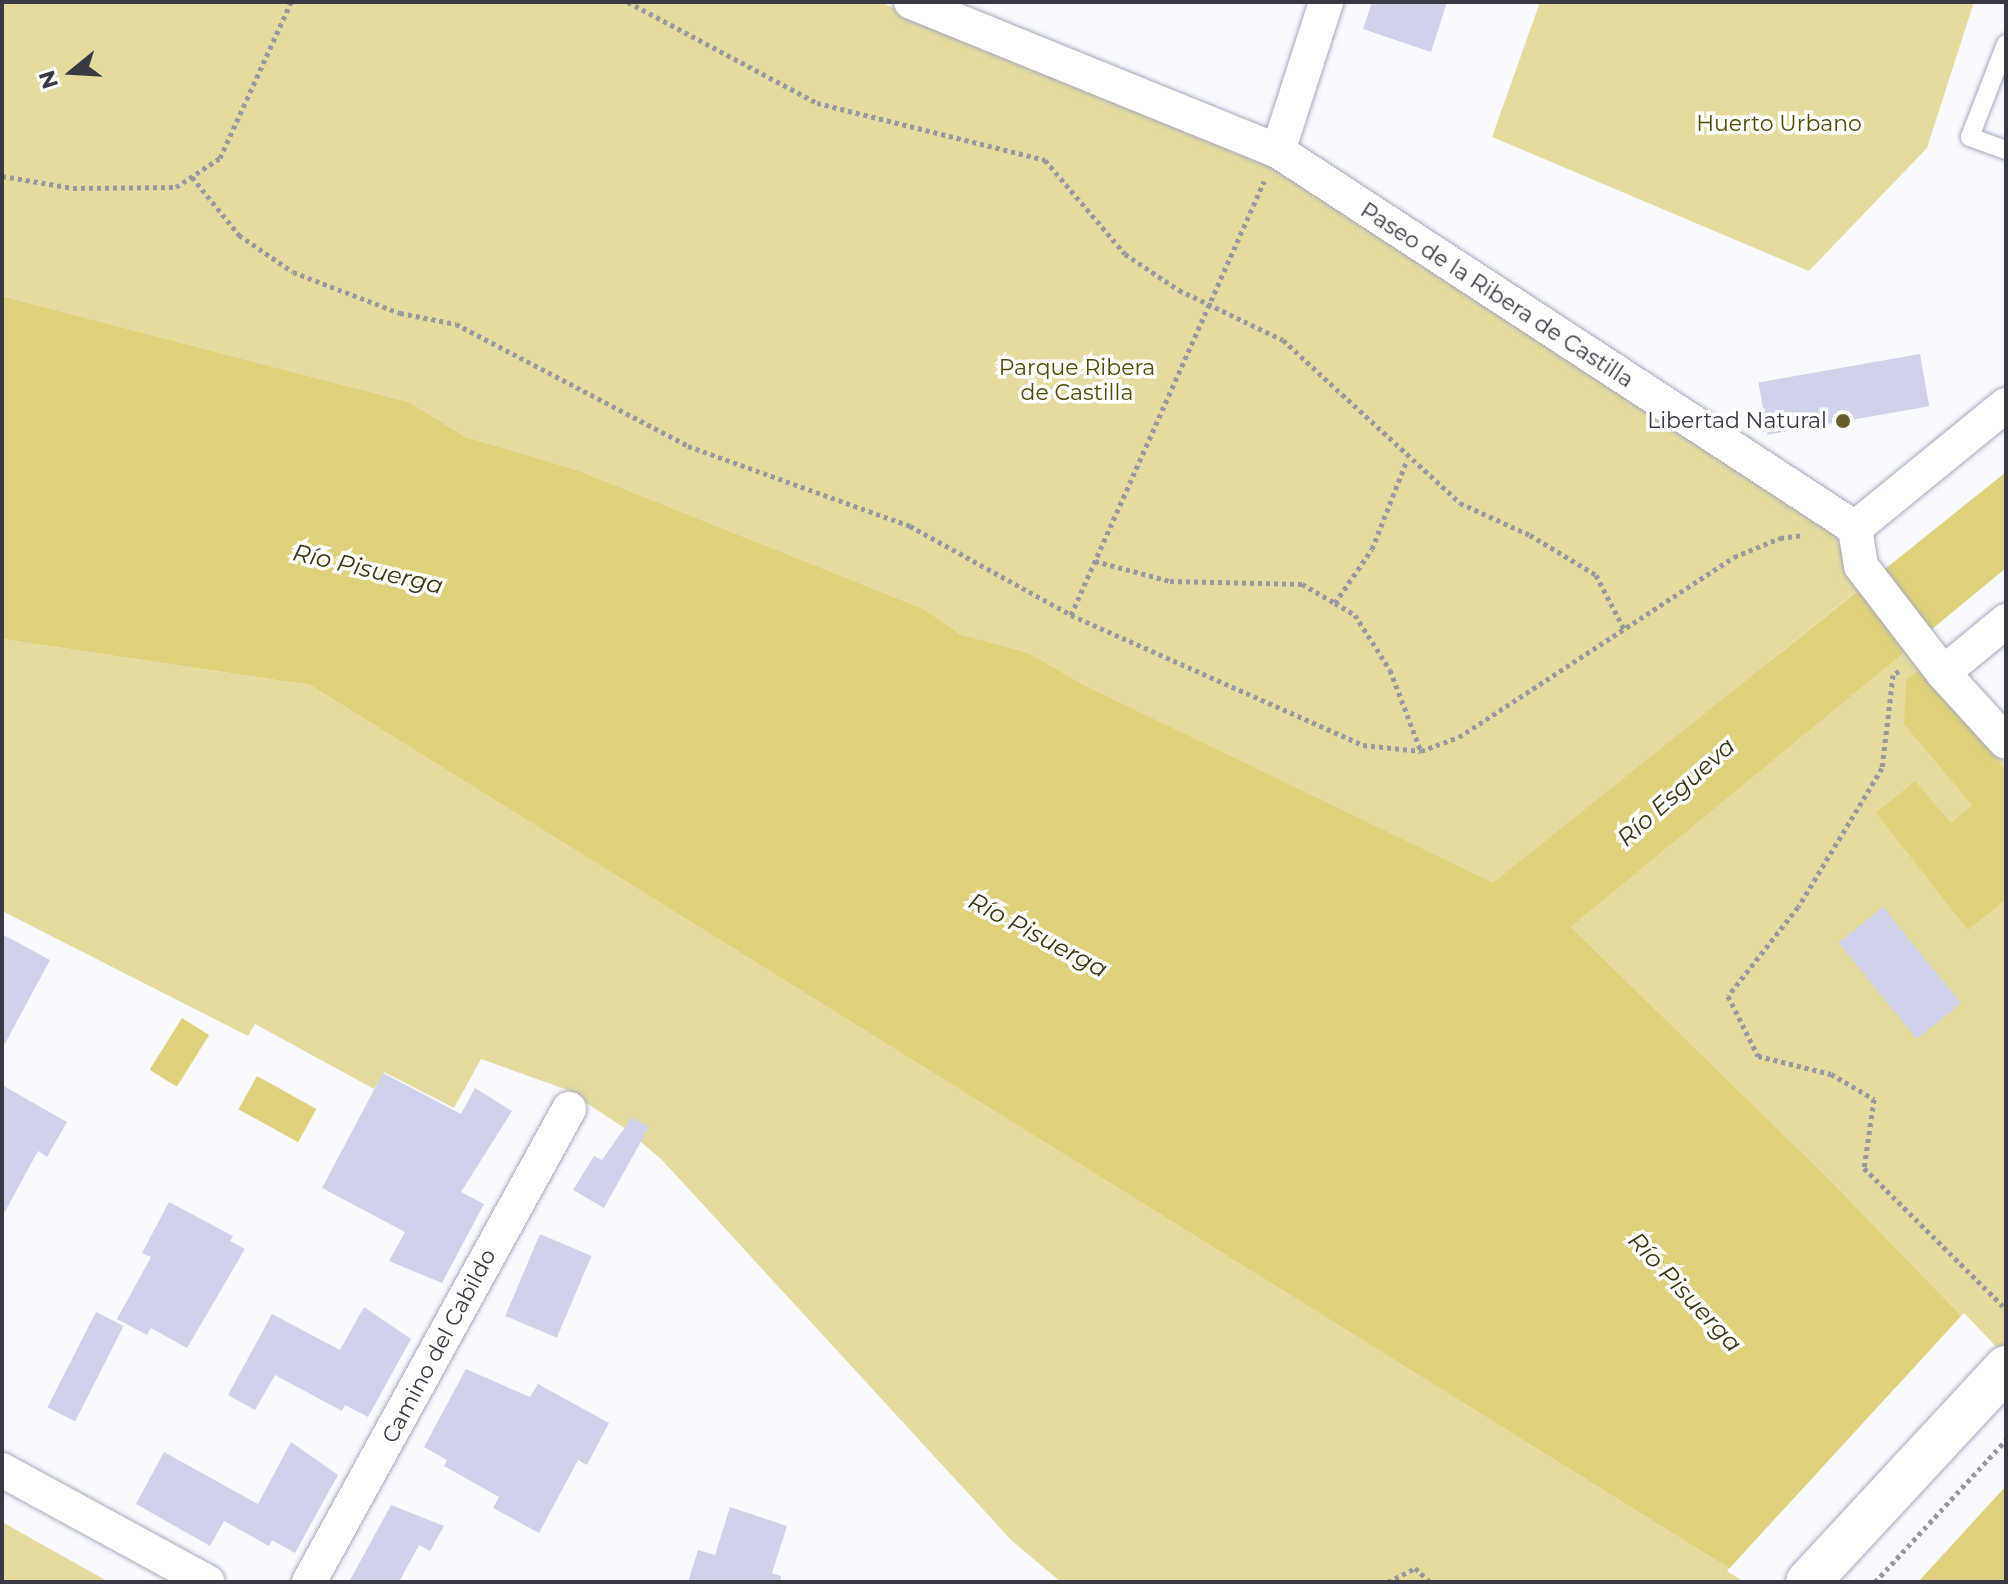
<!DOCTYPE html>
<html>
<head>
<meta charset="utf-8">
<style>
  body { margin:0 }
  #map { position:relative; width:2008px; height:1584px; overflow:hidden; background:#f9fafe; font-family:Montserrat,sans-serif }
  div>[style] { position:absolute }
  .green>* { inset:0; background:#e4dc9f }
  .water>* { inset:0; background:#ddd27b; transform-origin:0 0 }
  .pier>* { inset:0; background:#f9fafe }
  .building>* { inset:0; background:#cfd2e8; transform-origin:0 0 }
  .path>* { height:5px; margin-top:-2.5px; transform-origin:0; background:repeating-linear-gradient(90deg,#98999f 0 4px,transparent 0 8px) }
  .roads { filter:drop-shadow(0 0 2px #a6a8be) drop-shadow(0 0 2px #a6a8be) }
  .lane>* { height:18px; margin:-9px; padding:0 9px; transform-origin:9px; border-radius:9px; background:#fff }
  .street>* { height:34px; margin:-17px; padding:0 17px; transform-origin:17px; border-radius:17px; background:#fff }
  .secondary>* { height:44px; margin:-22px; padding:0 22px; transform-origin:22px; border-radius:22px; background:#fff }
  .dots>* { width:22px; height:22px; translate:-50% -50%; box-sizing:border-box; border:4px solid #fff; border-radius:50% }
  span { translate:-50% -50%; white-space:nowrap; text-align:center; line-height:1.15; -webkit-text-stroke:7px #fff; paint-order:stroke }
  .park-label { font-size:22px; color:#534b04 }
  .street-label { font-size:22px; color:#383942 }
  .poi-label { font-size:22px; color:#383942 }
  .right { translate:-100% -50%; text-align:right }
  .water-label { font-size:24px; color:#3a350f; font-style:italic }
  .frame { position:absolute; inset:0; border:4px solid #383942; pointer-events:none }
  .north { position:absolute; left:32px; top:32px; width:80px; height:80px; -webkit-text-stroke:6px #fff; paint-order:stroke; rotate:252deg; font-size:22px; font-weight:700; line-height:32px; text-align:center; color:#383942 }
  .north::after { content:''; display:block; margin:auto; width:28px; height:36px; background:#383942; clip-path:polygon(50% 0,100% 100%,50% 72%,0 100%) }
</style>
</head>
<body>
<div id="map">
  <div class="green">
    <i style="clip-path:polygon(2px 2px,880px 2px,1269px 161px,1829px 522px,1862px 587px,1493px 884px,1084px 685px,1029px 653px,960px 634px,924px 609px,577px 470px,466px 437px,409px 402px,2px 296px)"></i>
    <i style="clip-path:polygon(1540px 2px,1974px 2px,1927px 148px,1809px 271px,1492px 137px)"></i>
    <i style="clip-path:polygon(2px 639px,310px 685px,1751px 1582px,1061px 1582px,1012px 1541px,662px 1160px,626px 1129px,565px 1089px,481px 1059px,454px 1108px,384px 1072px,374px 1089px,255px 1024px,248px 1036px,2px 911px)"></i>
    <i style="clip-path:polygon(1908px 648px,2006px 765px,2006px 1362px,1827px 1177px,1571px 927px)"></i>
    <i style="clip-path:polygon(2px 1522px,109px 1582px,2px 1582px)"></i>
  </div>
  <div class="water">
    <i style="clip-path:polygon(2px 296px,409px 402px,466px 437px,577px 470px,924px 609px,960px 634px,1029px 653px,1084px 685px,1493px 883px,2006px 472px,2006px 568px,1571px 927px,1827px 1177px,2006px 1362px,2006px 1582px,1751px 1582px,310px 685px,2px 639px)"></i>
    <i style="clip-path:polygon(1921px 669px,2006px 771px,2006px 899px,1968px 930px,1876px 813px,1915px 781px,1951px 823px,1972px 805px,1904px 724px,1906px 680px)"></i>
    <i style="left:182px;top:1018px;width:32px;height:61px;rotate:32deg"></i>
    <i style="left:257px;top:1076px;width:68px;height:38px;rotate:29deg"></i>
  </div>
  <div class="pier">
    <i style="clip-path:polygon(1964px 1313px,2006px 1357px,2006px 1486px,1918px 1582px,1744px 1582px,1727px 1571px)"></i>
  </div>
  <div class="building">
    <i style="clip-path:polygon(1372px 2px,1447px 2px,1431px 52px,1363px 29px)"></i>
    <i style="left:1920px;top:354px;width:53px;height:164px;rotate:80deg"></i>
    <i style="left:1883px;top:907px;width:124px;height:57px;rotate:51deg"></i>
    <i style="clip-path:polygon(2px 934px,50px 960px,2px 1049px)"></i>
    <i style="clip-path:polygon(383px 1073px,461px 1114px,475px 1088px,512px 1111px,461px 1192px,484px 1204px,442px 1283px,389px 1261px,405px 1232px,322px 1188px)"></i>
    <i style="clip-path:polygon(2px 1085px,67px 1122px,47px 1157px,38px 1151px,2px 1217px)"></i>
    <i style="clip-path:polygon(632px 1117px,649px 1127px,604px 1208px,573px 1190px,594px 1156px,602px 1160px)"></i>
    <i style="clip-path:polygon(169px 1202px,233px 1236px,230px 1241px,245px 1249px,187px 1348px,151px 1328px,147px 1335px,117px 1319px,151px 1257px,142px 1253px)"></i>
    <i style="left:540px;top:1234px;width:56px;height:89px;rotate:23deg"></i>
    <i style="clip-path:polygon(364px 1307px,411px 1339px,368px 1417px,345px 1405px,342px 1411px,275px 1375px,255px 1410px,228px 1395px,272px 1314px,340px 1350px)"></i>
    <i style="left:96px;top:1312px;width:31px;height:107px;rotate:27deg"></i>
    <i style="clip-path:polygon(466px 1369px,530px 1397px,538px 1384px,609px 1423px,587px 1465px,578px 1460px,539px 1533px,493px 1508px,499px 1497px,444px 1466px,447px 1460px,424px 1447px)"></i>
    <i style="clip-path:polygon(291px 1442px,338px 1475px,295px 1553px,272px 1540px,269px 1546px,224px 1521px,210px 1546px,136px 1504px,164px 1452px,258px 1504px)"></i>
    <i style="clip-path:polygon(391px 1505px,444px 1526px,430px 1551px,419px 1545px,399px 1582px,349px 1582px)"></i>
    <i style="clip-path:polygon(730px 1507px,787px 1526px,772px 1573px,781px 1576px,780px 1582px,688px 1582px,698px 1550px,715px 1555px)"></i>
  </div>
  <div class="path">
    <i style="left:628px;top:2px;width:214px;rotate:28.1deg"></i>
    <i style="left:817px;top:103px;width:235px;rotate:14deg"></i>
    <i style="left:1045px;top:160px;width:123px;rotate:49.6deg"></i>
    <i style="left:1125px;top:254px;width:65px;rotate:33.7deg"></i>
    <i style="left:1179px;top:290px;width:115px;rotate:25.7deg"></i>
    <i style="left:1283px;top:340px;width:241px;rotate:42.6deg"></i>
    <i style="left:1460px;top:503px;width:77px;rotate:24.6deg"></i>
    <i style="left:1530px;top:535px;width:77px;rotate:31.2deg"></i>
    <i style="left:1596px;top:575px;width:63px;rotate:62.6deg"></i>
    <i style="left:2px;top:176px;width:72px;rotate:9.6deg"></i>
    <i style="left:73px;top:188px;width:103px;rotate:-0.6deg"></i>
    <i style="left:176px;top:187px;width:53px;rotate:-33.4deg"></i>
    <i style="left:220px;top:158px;width:171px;rotate:-65.5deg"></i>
    <i style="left:192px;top:177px;width:75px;rotate:51deg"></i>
    <i style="left:239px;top:235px;width:65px;rotate:34.4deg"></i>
    <i style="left:293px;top:272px;width:115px;rotate:21deg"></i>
    <i style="left:400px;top:313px;width:57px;rotate:11.1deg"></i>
    <i style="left:456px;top:324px;width:262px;rotate:27.7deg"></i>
    <i style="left:688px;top:446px;width:236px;rotate:19.8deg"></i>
    <i style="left:910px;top:526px;width:184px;rotate:28.9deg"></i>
    <i style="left:1071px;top:615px;width:320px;rotate:24deg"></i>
    <i style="left:1363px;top:745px;width:58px;rotate:5.9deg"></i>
    <i style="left:1421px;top:751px;width:40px;rotate:-20.2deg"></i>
    <i style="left:1459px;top:737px;width:329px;rotate:-33.2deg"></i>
    <i style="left:1734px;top:557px;width:50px;rotate:-22.4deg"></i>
    <i style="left:1780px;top:538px;width:24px;rotate:-7deg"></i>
    <i style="left:1095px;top:561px;width:78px;rotate:14.9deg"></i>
    <i style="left:1170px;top:581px;width:132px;rotate:1.3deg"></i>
    <i style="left:1302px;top:584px;width:38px;rotate:30deg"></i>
    <i style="left:1335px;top:603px;width:23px;rotate:31deg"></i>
    <i style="left:1355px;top:615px;width:65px;rotate:57.5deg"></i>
    <i style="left:1390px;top:670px;width:87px;rotate:69.1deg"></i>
    <i style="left:1335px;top:603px;width:65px;rotate:-55.6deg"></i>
    <i style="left:1372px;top:549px;width:96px;rotate:-68.5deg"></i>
    <i style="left:1071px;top:615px;width:475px;rotate:-66deg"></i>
    <i style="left:1899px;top:671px;width:7px;rotate:146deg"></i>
    <i style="left:1893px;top:675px;width:94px;rotate:96.7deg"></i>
    <i style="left:1882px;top:768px;width:162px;rotate:121.1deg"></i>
    <i style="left:1798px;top:907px;width:113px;rotate:128.2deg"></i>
    <i style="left:1728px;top:996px;width:67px;rotate:63.4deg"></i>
    <i style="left:1758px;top:1056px;width:75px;rotate:13.9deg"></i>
    <i style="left:1831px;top:1074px;width:50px;rotate:30.2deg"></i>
    <i style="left:1874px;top:1099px;width:70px;rotate:98.2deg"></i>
    <i style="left:1864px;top:1168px;width:200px;rotate:44.8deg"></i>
    <i style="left:1388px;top:1582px;width:30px;rotate:-27deg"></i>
    <i style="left:1415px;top:1568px;width:21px;rotate:43deg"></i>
    <i style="left:1875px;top:1582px;width:193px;rotate:-47.3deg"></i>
  </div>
  <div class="roads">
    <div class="lane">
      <i style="left:2006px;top:44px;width:100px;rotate:111.2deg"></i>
      <i style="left:1970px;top:137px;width:38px;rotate:20deg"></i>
    </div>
    <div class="street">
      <i style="left:911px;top:2px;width:396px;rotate:22.1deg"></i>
      <i style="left:1278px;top:151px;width:689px;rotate:33.16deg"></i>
      <i style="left:1855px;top:528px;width:38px;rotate:81deg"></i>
      <i style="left:1861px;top:566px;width:135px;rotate:52.5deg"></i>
      <i style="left:1943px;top:673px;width:93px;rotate:47.6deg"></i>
      <i style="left:1278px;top:151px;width:157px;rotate:-72.1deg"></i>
      <i style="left:1855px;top:528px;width:195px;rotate:-39.2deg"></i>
      <i style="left:1943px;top:673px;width:82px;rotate:-39.5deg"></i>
      <i style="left:2px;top:1470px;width:234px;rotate:28.6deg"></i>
      <i style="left:309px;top:1582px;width:540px;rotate:-61.2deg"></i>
    </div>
    <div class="secondary">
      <i style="left:1808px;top:1582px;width:292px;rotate:-47.2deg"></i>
    </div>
  </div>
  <div class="dots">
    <i style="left:1843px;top:421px;background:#665f2c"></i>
  </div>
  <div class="park-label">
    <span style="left:1779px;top:124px">Huerto Urbano</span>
    <span style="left:1077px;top:380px">Parque Ribera<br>de Castilla</span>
  </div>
  <div class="street-label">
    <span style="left:1497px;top:295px;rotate:33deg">Paseo de la Ribera de Castilla</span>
    <span style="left:439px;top:1346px;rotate:-62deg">Camino del Cabildo</span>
  </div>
  <div class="poi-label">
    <span class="right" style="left:1827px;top:421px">Libertad Natural</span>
  </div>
  <div class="water-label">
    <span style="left:368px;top:569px;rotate:13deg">Río Pisuerga</span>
    <span style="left:1676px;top:792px;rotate:-42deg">Río Esgueva</span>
    <span style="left:1038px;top:935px;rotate:28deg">Río Pisuerga</span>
    <span style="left:1685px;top:1292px;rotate:47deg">Río Pisuerga</span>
  </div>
  <div class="frame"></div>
  <div class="north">N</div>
</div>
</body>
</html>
